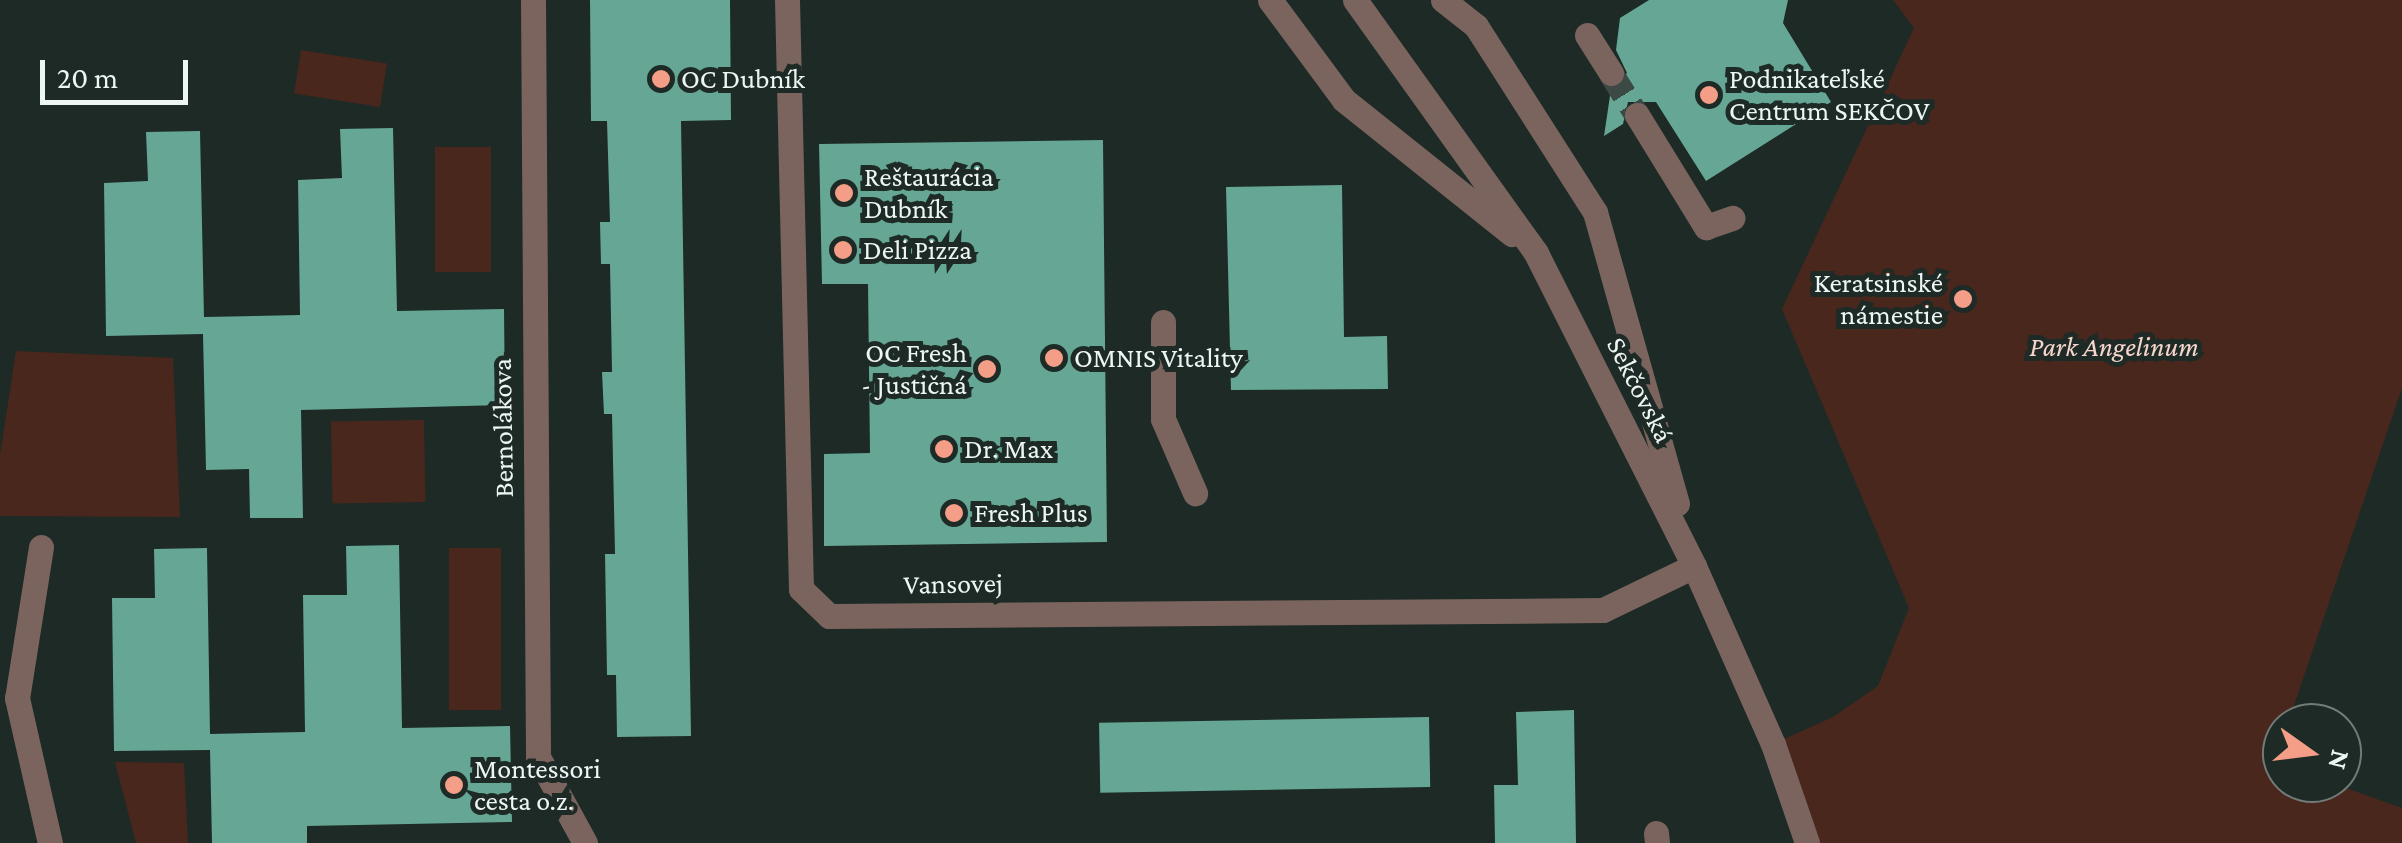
<!DOCTYPE html>
<html>
<head>
<meta charset="utf-8">
<style>
  body { margin:0 }
  #map { position:relative; width:2402px; height:843px; overflow:hidden; background:#1d2a26; font-family:"Crimson Pro",serif }
  div>[style] { position:absolute }
  .green>* { inset:0; background:#4a271d; transform-origin:0 0 }
  .building>* { inset:0; background:#66a695; transform-origin:0 0 }
  .minor-tunnel>* { height:25px; margin-top:-12.5px; transform-origin:0; background:repeating-linear-gradient(90deg,#3c4945 0 25px,transparent 0 37px) }
  .minor>* { height:25px; margin:-12.5px; padding:0 12.5px; transform-origin:12.5px; border-radius:12.5px; background:#7b645e }
  .dots>* { width:28px; height:28px; translate:-50% -50%; box-sizing:border-box; border:5px solid #1d2a26; border-radius:50% }
  span { translate:-50% -50%; white-space:nowrap; text-align:center; line-height:1.15; -webkit-text-stroke:10px #1d2a26; paint-order:stroke }
  .poi-label { font-size:28px; color:#eef6f3 }
  .left { translate:0 -50%; text-align:left }
  .right { translate:-100% -50%; text-align:right }
  .park-label { font-size:28px; color:#f7d5cc; font-style:italic }
  .street-label { font-size:28px; color:#eef6f3 }
  .north { position:absolute; left:2262px; top:703px; width:100px; height:100px; box-sizing:border-box; background:#1d2a26; border:2px solid #717c78; border-radius:50%; rotate:104deg; font-size:28px; font-weight:700; line-height:40px; text-align:center; color:#eef6f3 }
  .north::after { content:''; display:block; margin:auto; width:35px; height:45px; background:#f49e87; clip-path:polygon(50% 0,100% 100%,50% 72%,0 100%) }
  .scale { position:absolute; left:40px; top:60px; width:148px; height:45px; box-sizing:border-box; border:5px solid #eef6f3; border-top:0; padding-left:12px; font-size:30px; line-height:35px; white-space:nowrap; color:#eef6f3; -webkit-text-stroke:8px #1d2a26; paint-order:stroke }
</style>
</head>
<body>
<div id="map">
  <div class="green">
    <i style="clip-path:polygon(1893px 0,2402px 0,2402px 388px,2288px 723px,2282px 723px,2275px 762px,2282px 765px,2282px 783px,2332px 783px,2402px 808px,2402px 843px,1811px 843px,1773px 744px,1833px 717px,1878px 686px,1909px 608px,1782px 309px,1914px 28px)"></i>
    <i style="left:301px;top:50px;width:87px;height:44px;rotate:9deg"></i>
    <i style="left:435px;top:147px;width:56px;height:125px"></i>
    <i style="clip-path:polygon(16px 351px,173px 358px,180px 517px,0 516px,0 455px)"></i>
    <i style="left:424px;top:420px;width:82px;height:93px;rotate:89deg"></i>
    <i style="left:501px;top:548px;width:162px;height:52px;rotate:90deg"></i>
    <i style="clip-path:polygon(115px 762px,184px 763px,188px 843px,136px 843px)"></i>
  </div>
  <div class="building">
    <i style="clip-path:polygon(590px 0,730px 0,731px 120px,681px 121px,691px 736px,617px 737px,616px 675px,607px 675px,605px 554px,615px 554px,612px 414px,604px 414px,602px 372px,612px 372px,610px 264px,601px 264px,600px 222px,610px 222px,607px 121px,591px 121px)"></i>
    <i style="clip-path:polygon(1649px 0,1788px 0,1783px 23px,1831px 102px,1706px 181px,1656px 102px,1628px 102px,1623px 124px,1604px 136px,1611px 89px,1627px 73px,1616px 50px,1620px 18px)"></i>
    <i style="clip-path:polygon(393px 128px,397px 311px,504px 309px,505px 405px,301px 410px,303px 518px,250px 518px,249px 469px,206px 470px,203px 334px,106px 336px,104px 183px,148px 181px,146px 132px,200px 131px,204px 317px,300px 315px,298px 180px,342px 178px,340px 129px)"></i>
    <i style="clip-path:polygon(1103px 140px,1107px 542px,824px 546px,824px 454px,870px 453px,868px 284px,822px 284px,819px 144px)"></i>
    <i style="clip-path:polygon(1342px 185px,1344px 337px,1387px 336px,1388px 389px,1231px 390px,1226px 187px)"></i>
    <i style="clip-path:polygon(399px 545px,402px 728px,510px 726px,512px 822px,307px 826px,307px 843px,212px 843px,210px 750px,114px 751px,112px 598px,155px 598px,154px 549px,207px 548px,210px 734px,305px 732px,303px 595px,347px 595px,346px 546px)"></i>
    <i style="clip-path:polygon(1574px 710px,1576px 843px,1495px 843px,1494px 785px,1518px 785px,1516px 712px)"></i>
    <i style="left:1429px;top:717px;width:70px;height:330px;rotate:89deg"></i>
  </div>
  <div class="minor-tunnel">
    <i style="left:1611px;top:73px;width:49px;rotate:58.2deg"></i>
  </div>
  <div class="minor">
    <i style="left:533px;top:0;width:757px;rotate:89.62deg"></i>
    <i style="left:538px;top:757px;width:98px;rotate:61.3deg"></i>
    <i style="left:787px;top:0;width:589px;rotate:88.64deg"></i>
    <i style="left:801px;top:589px;width:39px;rotate:44deg"></i>
    <i style="left:829px;top:616px;width:774px;rotate:-0.44deg"></i>
    <i style="left:1603px;top:610px;width:101px;rotate:-25.8deg"></i>
    <i style="left:1270px;top:0;width:124px;rotate:53.5deg"></i>
    <i style="left:1344px;top:100px;width:215px;rotate:38.6deg"></i>
    <i style="left:1355px;top:0;width:311px;rotate:54.4deg"></i>
    <i style="left:1536px;top:253px;width:351px;rotate:63.2deg"></i>
    <i style="left:1694px;top:566px;width:195px;rotate:66.1deg"></i>
    <i style="left:1773px;top:744px;width:105px;rotate:71deg"></i>
    <i style="left:1443px;top:0;width:42px;rotate:38.2deg"></i>
    <i style="left:1476px;top:26px;width:221px;rotate:57.4deg"></i>
    <i style="left:1595px;top:212px;width:303px;rotate:74.3deg"></i>
    <i style="left:1587px;top:35px;width:45px;rotate:57.7deg"></i>
    <i style="left:1637px;top:115px;width:132px;rotate:58.4deg"></i>
    <i style="left:1706px;top:227px;width:28px;rotate:-19deg"></i>
    <i style="left:1163px;top:322px;width:97px;rotate:90deg"></i>
    <i style="left:1163px;top:419px;width:81px;rotate:66.6deg"></i>
    <i style="left:41px;top:547px;width:153px;rotate:99deg"></i>
    <i style="left:17px;top:698px;width:149px;rotate:77.2deg"></i>
    <i style="left:1656px;top:833px;width:10px;rotate:84deg"></i>
  </div>
  <div class="dots">
    <i style="left:661px;top:79px;background:#f49e87"></i>
    <i style="left:1709px;top:95px;background:#f49e87"></i>
    <i style="left:844px;top:193px;background:#f49e87"></i>
    <i style="left:843px;top:250px;background:#f49e87"></i>
    <i style="left:1963px;top:299px;background:#f49e87"></i>
    <i style="left:1054px;top:358px;background:#f49e87"></i>
    <i style="left:987px;top:369px;background:#f49e87"></i>
    <i style="left:944px;top:449px;background:#f49e87"></i>
    <i style="left:954px;top:513px;background:#f49e87"></i>
    <i style="left:454px;top:785px;background:#f49e87"></i>
  </div>
  <div class="poi-label">
    <span class="left" style="left:681px;top:79px">OC Dubník</span>
    <span class="left" style="left:1729px;top:95px">Podnikateľské<br>Centrum SEKČOV</span>
    <span class="left" style="left:864px;top:193px">Reštaurácia<br>Dubník</span>
    <span class="left" style="left:863px;top:250px">Deli Pizza</span>
    <span class="right" style="left:1943px;top:299px">Keratsinské<br>námestie</span>
    <span class="right" style="left:967px;top:369px">OC Fresh<br>- Justičná</span>
    <span class="left" style="left:1074px;top:358px">OMNIS Vitality</span>
    <span class="left" style="left:964px;top:449px">Dr. Max</span>
    <span class="left" style="left:974px;top:513px">Fresh Plus</span>
    <span class="left" style="left:474px;top:785px">Montessori<br>cesta o.z.</span>
  </div>
  <div class="park-label">
    <span style="left:2114px;top:347px">Park Angelinum</span>
  </div>
  <div class="street-label">
    <span style="left:1640px;top:390px;rotate:63deg">Sekčovská</span>
    <span style="left:503px;top:428px;rotate:-91deg">Bernolákova</span>
    <span style="left:953px;top:584px;rotate:-1deg">Vansovej</span>
  </div>
  <div class="north">N</div>
  <div class="scale">20 m</div>
</div>
</body>
</html>
